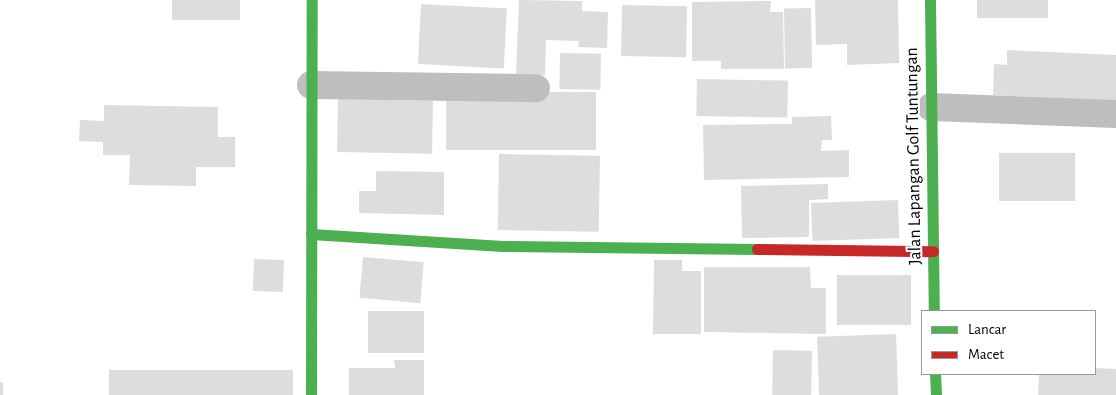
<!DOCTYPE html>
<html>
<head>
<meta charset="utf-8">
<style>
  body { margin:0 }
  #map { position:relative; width:1116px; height:395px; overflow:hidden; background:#fff; font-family:"Alegreya Sans",sans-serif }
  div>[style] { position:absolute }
  .building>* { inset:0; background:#ddd; transform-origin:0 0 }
  .street>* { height:28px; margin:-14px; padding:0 14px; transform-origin:14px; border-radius:14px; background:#bebebe }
  .fast>* { height:11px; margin:-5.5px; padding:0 5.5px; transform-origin:5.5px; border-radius:5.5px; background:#4caf50 }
  .jam>* { height:11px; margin:-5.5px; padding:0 5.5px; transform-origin:5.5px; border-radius:5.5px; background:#c62828 }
  span { translate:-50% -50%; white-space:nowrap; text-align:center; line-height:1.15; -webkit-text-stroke:4px #fff; paint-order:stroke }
  .street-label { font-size:18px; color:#000 }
  .legend { position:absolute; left:921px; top:310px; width:175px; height:65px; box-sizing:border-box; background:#fff; border:1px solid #999; margin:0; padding:6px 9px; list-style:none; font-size:15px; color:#000 }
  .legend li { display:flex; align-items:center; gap:10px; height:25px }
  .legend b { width:25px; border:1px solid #999 }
</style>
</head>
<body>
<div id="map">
  <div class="building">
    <i style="left:172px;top:0;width:68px;height:20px"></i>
    <i style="clip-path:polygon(519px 0,582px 1px,582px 11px,608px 12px,607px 48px,578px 47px,579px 41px,546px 40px,545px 75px,516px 74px)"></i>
    <i style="clip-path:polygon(815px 0,898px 0,899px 63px,847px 65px,847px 44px,816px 45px)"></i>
    <i style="left:977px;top:0;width:71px;height:18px"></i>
    <i style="clip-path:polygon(771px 1px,770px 12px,783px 12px,784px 69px,721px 69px,721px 61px,692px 61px,692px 2px)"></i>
    <i style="left:421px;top:4px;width:86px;height:60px;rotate:3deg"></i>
    <i style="left:622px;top:5px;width:65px;height:51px;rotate:1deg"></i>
    <i style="left:811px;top:8px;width:60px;height:27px;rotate:89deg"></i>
    <i style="clip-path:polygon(1007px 50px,1116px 55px,1116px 101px,993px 95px,994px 64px,1007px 65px)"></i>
    <i style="left:560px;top:53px;width:41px;height:36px;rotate:1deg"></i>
    <i style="left:697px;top:79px;width:91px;height:37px;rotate:1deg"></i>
    <i style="left:446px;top:92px;width:150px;height:58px"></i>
    <i style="left:338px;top:99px;width:95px;height:53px;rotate:1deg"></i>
    <i style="clip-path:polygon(104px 105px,218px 107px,218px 137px,235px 137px,235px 167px,196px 167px,196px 186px,129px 185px,130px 155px,103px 155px,103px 142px,79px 141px,80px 120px,104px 121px)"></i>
    <i style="clip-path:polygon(831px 116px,832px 140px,822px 140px,821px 151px,849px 150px,849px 177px,704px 180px,703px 125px,792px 124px,792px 117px)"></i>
    <i style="left:999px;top:153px;width:76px;height:48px"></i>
    <i style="left:499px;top:154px;width:101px;height:76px;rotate:1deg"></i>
    <i style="clip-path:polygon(376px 171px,444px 172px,444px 215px,359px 213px,359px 191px,376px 191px)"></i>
    <i style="clip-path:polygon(828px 184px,828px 199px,809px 200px,809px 237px,742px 238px,741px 186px)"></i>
    <i style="left:898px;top:200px;width:38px;height:87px;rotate:88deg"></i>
    <i style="left:363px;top:257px;width:61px;height:41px;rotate:5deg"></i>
    <i style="left:254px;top:259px;width:30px;height:32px;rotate:2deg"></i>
    <i style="clip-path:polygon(654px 260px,682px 260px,682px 271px,701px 271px,701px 334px,653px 334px)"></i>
    <i style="clip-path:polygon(704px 267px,810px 267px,811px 288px,826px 288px,826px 334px,704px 332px)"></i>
    <i style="left:837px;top:275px;width:74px;height:50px"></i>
    <i style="left:368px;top:311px;width:56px;height:42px"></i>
    <i style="left:896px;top:334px;width:61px;height:79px;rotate:88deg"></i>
    <i style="left:773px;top:350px;width:39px;height:45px;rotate:1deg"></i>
    <i style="clip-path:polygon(394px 360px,424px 360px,424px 395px,349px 395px,349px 368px,395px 368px)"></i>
    <i style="clip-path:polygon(1095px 368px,1116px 369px,1116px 395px,1038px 395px,1039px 374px,1095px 374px)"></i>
    <i style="left:293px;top:370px;width:25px;height:184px;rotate:90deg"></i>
    <i style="left:0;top:382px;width:3px;height:13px"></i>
  </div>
  <div class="street">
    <i style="left:311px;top:85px;width:225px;rotate:0.8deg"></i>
    <i style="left:931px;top:107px;width:185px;rotate:2.2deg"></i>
  </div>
  <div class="fast">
    <i style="left:930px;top:0;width:311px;rotate:89.3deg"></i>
    <i style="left:311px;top:234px;width:192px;rotate:3.6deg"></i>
    <i style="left:503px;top:246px;width:254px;rotate:0.7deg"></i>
    <i style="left:935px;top:374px;width:21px;rotate:87deg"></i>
    <i style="left:311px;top:395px;width:395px;rotate:-89.9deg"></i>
  </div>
  <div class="jam">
    <i style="left:757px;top:249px;width:176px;rotate:0.7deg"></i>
  </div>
  <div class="street-label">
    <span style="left:914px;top:156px;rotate:-91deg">Jalan Lapangan Golf Tuntungan</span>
  </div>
  <ul class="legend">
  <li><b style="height:6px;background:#4caf50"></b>Lancar</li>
  <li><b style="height:6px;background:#c62828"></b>Macet</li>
  </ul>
</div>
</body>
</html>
